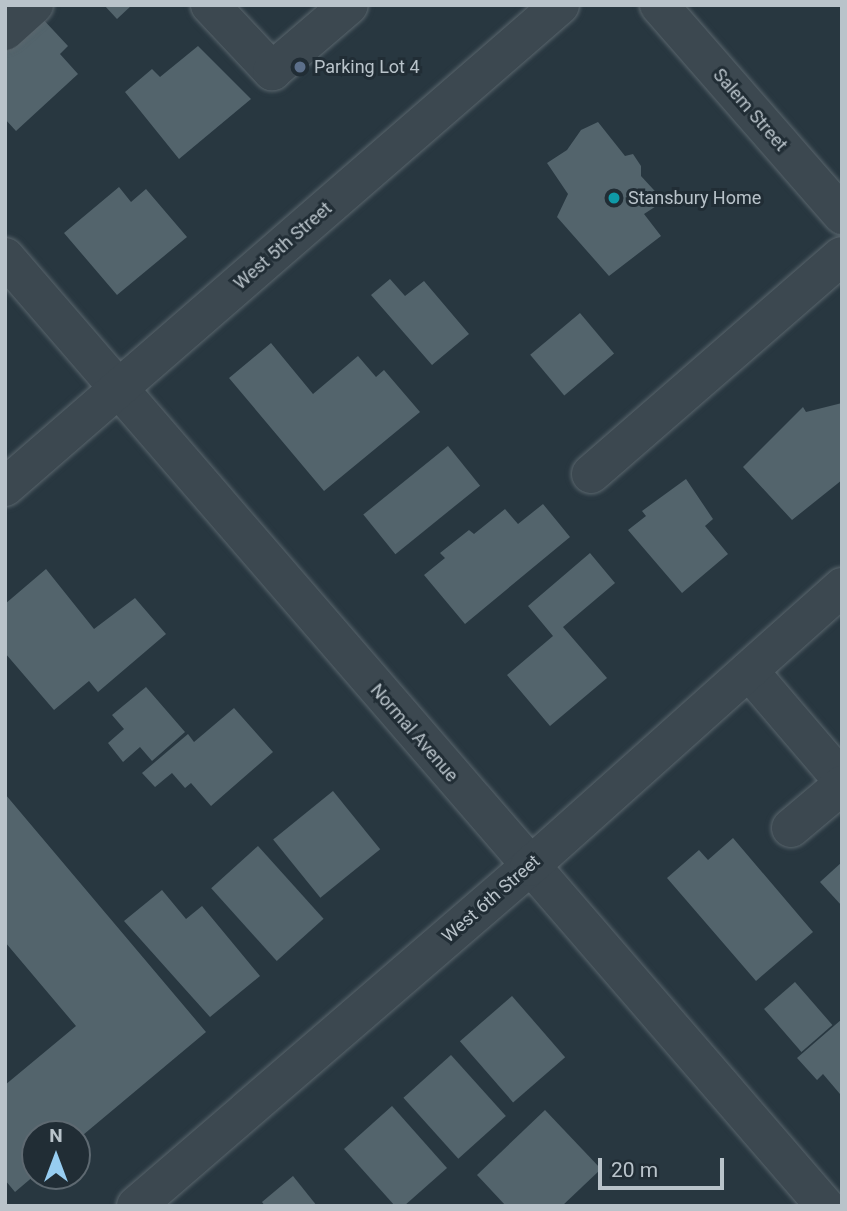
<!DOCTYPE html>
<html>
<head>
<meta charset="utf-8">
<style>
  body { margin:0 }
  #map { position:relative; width:847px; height:1211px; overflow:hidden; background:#283740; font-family:Roboto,sans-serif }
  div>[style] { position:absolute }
  .building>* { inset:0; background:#53646c; transform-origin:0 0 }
  .roads { filter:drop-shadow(0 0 2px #5a666d) drop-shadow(0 0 2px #5a666d) }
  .minor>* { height:38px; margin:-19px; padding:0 19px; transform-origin:19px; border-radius:19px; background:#3c4850 }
  .dots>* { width:19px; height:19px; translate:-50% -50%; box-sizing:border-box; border:4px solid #212d35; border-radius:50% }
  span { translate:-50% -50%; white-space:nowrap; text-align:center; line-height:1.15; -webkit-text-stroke:6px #212d35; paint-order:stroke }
  .poi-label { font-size:18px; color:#b9c3ca }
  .left { translate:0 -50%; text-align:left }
  .street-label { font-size:18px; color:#b9c3ca }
  .frame { position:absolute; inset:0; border:7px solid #b9c3ca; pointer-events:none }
  .north { position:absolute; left:21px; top:1120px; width:70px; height:70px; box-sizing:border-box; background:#212d35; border:2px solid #5e6971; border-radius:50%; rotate:0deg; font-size:19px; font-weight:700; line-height:28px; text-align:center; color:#b9c3ca }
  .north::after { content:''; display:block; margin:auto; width:24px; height:32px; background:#97cdf1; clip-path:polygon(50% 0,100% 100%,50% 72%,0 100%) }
  .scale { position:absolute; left:598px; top:1158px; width:126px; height:32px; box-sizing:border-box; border:4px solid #b9c3ca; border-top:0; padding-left:9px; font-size:21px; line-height:24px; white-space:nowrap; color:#b9c3ca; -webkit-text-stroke:5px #212d35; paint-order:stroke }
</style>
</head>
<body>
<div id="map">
  <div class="building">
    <i style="clip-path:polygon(104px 5px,132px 5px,117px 19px)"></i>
    <i style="clip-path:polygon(40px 16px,68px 46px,60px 54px,78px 74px,16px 131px,5px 119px,5px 48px)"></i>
    <i style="clip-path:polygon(198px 46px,251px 99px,179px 159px,125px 92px,152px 69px,160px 77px)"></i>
    <i style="clip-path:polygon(598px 122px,625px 156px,633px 154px,641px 166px,641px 176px,664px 201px,644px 214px,661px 236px,609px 276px,557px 217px,568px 194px,547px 163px,567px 150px,581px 130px)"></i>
    <i style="clip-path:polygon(119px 187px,131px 202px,146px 189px,187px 237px,117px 295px,64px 233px)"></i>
    <i style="clip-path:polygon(390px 279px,405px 296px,424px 281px,469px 334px,432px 365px,371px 295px)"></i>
    <i style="left:580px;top:313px;width:53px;height:65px;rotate:50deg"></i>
    <i style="clip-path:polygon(271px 343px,313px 394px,358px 356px,376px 377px,384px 370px,420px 412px,324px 491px,229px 378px)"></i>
    <i style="clip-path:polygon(842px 403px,842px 480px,792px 520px,743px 467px,803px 407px,806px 412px)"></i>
    <i style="left:448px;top:446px;width:51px;height:109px;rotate:51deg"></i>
    <i style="clip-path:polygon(686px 479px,713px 519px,705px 526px,728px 554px,682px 593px,628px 530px,646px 516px,642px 511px)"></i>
    <i style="clip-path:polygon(543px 504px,570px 537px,465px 624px,424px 575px,445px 558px,440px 553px,469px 530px,474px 534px,505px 509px,518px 524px)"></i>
    <i style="clip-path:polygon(590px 553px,615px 583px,563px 627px,607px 678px,550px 726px,507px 675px,553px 636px,528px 606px)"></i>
    <i style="clip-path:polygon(46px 569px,94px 629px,135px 598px,166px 634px,98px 692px,89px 681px,54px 710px,5px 653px,5px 604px)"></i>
    <i style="clip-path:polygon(146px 687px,185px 732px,152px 761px,140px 747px,123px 762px,108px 743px,124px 729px,112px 715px)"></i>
    <i style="clip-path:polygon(234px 708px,273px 752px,211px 806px,191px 783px,185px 788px,172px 773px,155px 787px,142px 773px,188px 734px,194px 742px)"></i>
    <i style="left:333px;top:791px;width:75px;height:77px;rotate:51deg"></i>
    <i style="clip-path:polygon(5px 794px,206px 1032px,77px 1140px,77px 1134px,35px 1134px,35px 1175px,15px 1192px,5px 1180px,5px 1085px,76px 1026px,5px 942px)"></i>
    <i style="clip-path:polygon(733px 838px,813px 932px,756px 981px,667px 878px,699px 850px,708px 860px)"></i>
    <i style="left:258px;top:846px;width:98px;height:63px;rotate:48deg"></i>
    <i style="clip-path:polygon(842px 862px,842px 906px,820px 882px)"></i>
    <i style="clip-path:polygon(162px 890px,186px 919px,202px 906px,260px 976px,210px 1017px,124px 921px)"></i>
    <i style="left:795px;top:982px;width:57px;height:41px;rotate:49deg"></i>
    <i style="left:512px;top:996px;width:81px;height:69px;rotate:49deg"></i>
    <i style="clip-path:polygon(842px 1019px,842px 1092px,840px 1094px,823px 1074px,817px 1080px,797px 1058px)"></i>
    <i style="left:451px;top:1055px;width:82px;height:64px;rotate:48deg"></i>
    <i style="clip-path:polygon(392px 1106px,447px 1168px,404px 1206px,395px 1206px,344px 1149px)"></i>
    <i style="clip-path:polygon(545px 1110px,601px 1169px,562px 1206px,506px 1206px,477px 1175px)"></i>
    <i style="clip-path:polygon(293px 1176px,317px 1206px,265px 1206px,262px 1202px)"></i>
  </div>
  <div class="roads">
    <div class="minor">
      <i style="left:210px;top:5px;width:91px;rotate:46.8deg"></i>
      <i style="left:272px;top:71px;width:101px;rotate:-40.6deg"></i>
      <i style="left:659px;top:5px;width:279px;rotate:48.9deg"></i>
      <i style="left:5px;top:31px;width:39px;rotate:-42deg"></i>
      <i style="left:5px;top:257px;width:1254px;rotate:49.17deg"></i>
      <i style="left:591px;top:474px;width:332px;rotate:-41deg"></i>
      <i style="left:5px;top:487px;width:735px;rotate:-40.97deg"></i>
      <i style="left:749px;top:671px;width:143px;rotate:49.5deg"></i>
      <i style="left:791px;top:828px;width:67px;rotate:-40.1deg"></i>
      <i style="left:136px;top:1206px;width:519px;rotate:-40.78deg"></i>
      <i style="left:529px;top:867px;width:420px;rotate:-41.8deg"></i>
    </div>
  </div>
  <div class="dots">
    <i style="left:300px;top:67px;background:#5c6f8a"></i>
    <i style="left:614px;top:198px;background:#0f9aa8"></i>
  </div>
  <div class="poi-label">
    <span class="left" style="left:314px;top:67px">Parking Lot 4</span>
    <span class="left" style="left:628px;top:198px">Stansbury Home</span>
  </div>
  <div class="street-label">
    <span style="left:750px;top:110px;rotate:49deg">Salem Street</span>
    <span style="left:283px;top:246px;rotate:-41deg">West 5th Street</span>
    <span style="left:414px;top:733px;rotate:49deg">Normal Avenue</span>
    <span style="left:491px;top:899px;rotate:-41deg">West 6th Street</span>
  </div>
  <div class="frame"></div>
  <div class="north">N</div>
  <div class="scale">20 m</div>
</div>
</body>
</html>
